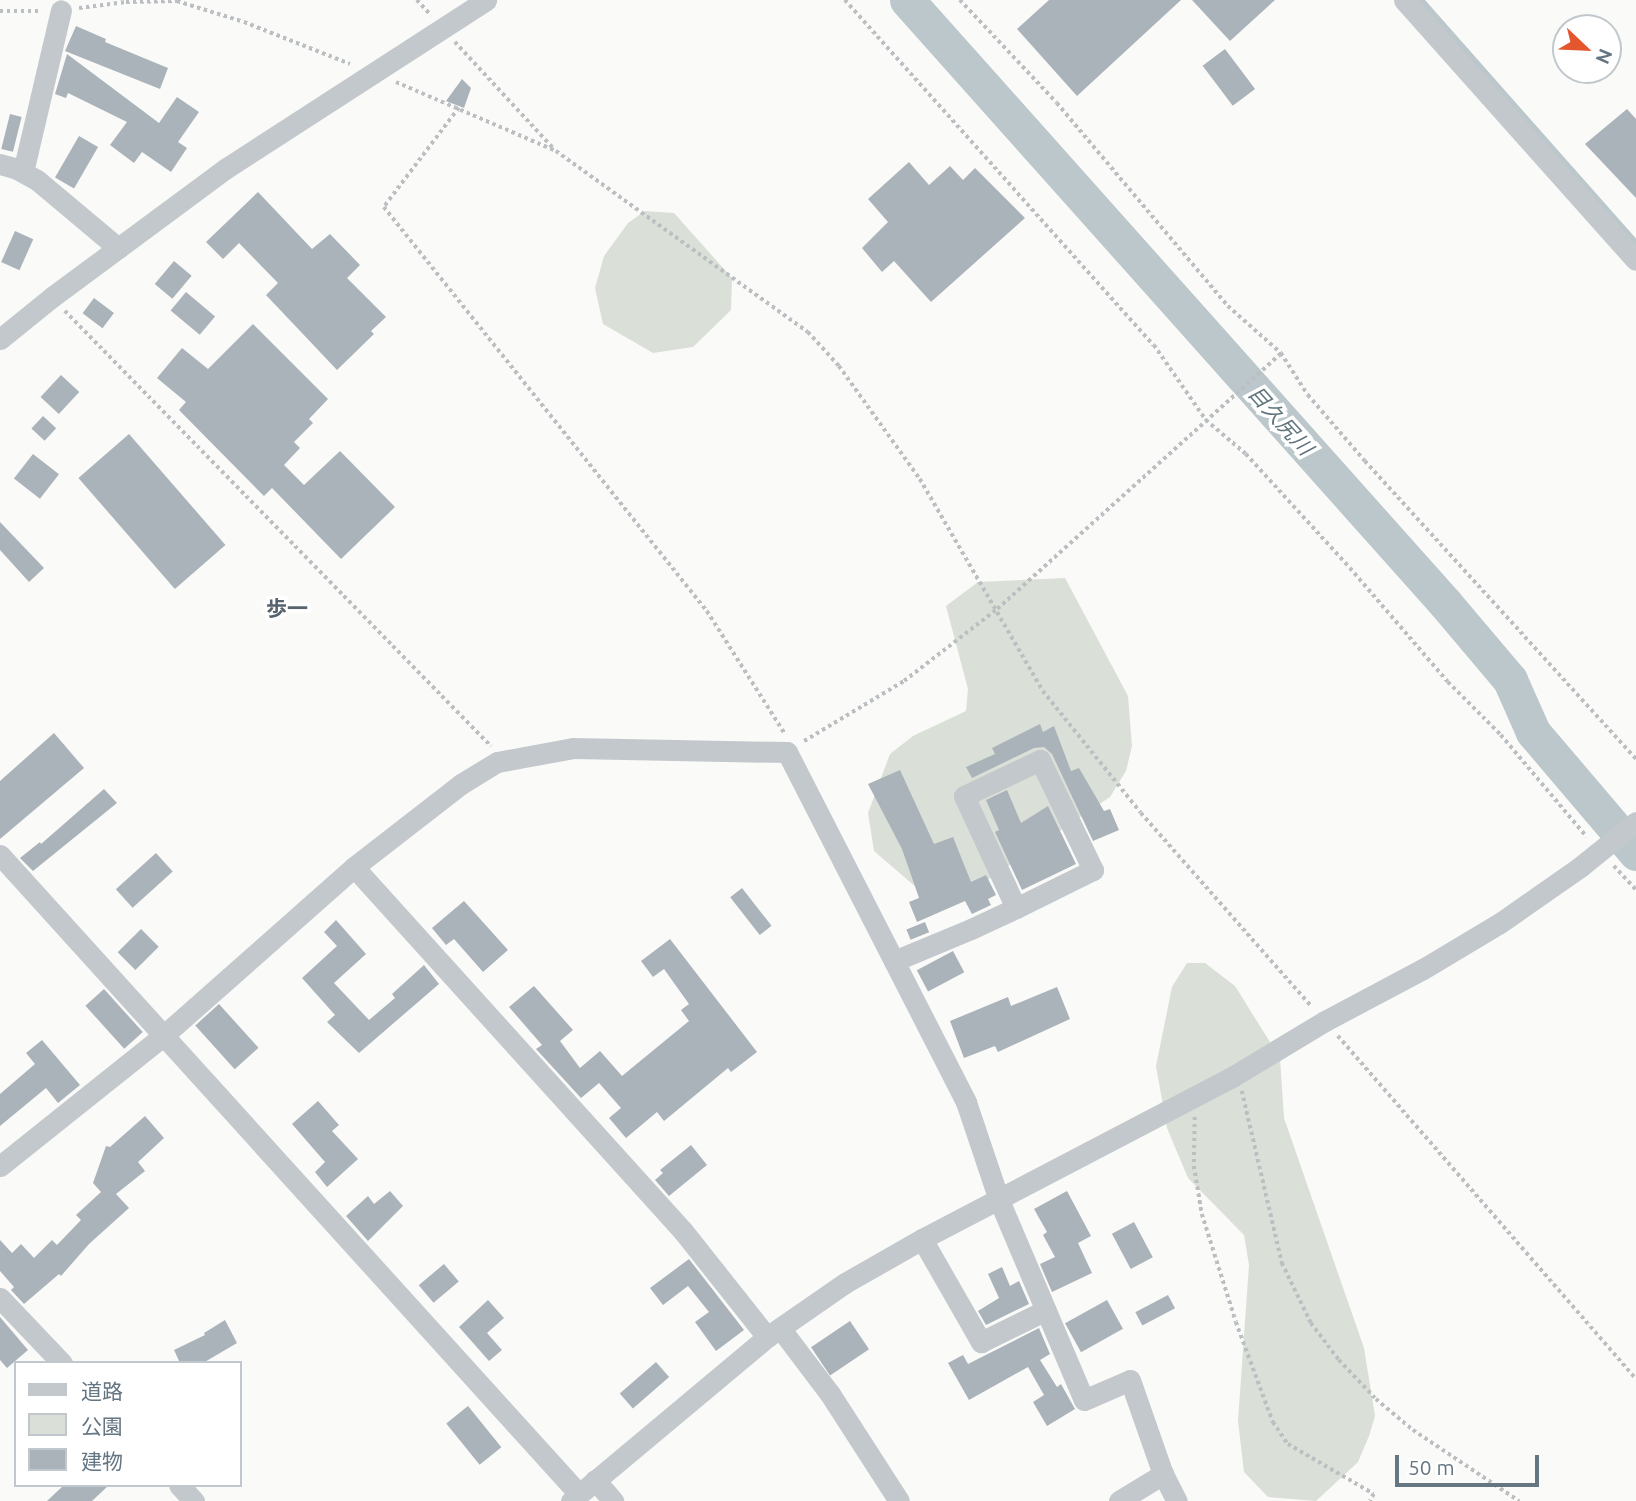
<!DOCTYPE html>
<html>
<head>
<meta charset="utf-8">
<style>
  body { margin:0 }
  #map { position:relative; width:1636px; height:1501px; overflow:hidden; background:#fafaf8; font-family:Ubuntu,"Noto Sans JP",sans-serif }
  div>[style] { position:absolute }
  .green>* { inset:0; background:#dadfd7 }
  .stream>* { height:6px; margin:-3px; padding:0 3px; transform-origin:3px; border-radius:3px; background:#bbc7cb }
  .river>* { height:35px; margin:-17.5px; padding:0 17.5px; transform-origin:17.5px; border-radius:17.5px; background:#bbc7cb }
  .building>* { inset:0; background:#aab3b9; transform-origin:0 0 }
  .path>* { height:3.5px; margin-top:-1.75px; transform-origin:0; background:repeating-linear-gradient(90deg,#bbbfc2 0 3.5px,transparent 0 7px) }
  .minor>* { height:21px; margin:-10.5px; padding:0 10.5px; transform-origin:10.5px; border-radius:10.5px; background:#c3c8cc }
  span { translate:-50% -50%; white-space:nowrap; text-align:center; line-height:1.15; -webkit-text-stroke:7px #fff; paint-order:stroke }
  .water-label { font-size:21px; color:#60757c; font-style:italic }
  .neighbourhood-label { font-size:21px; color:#57646e; font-weight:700 }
  .legend { position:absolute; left:14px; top:1361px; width:228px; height:126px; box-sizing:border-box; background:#fff; border:2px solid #c1c8cd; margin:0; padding:9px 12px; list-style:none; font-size:21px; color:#657683 }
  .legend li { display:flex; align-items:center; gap:14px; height:35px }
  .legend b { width:35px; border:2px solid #c1c8cd }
  .north { position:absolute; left:1552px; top:14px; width:70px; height:70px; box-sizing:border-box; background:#fff; border:2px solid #c1c8cd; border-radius:50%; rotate:113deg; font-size:19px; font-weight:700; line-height:28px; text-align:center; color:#657683 }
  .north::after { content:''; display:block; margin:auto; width:24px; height:32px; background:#e4572e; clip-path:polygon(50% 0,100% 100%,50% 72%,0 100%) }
  .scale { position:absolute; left:1395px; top:1455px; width:144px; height:32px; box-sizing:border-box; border:4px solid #657683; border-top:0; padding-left:9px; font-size:21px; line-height:24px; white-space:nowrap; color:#657683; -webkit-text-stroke:5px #fff; paint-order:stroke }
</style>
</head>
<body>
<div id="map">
  <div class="green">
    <i style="clip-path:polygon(645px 211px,674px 213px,732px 278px,731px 310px,693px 347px,653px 353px,603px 324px,595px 288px,604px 256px,628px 223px)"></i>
    <i style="clip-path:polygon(1065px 578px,1128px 696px,1132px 746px,1126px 771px,1110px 797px,979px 886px,931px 900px,874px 851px,868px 813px,890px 754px,913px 736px,966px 711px,968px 689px,946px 606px,978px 582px)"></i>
    <i style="clip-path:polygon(1187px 963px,1205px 963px,1235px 986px,1280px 1058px,1284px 1118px,1364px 1348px,1375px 1416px,1369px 1436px,1358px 1462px,1316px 1501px,1268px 1497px,1244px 1472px,1238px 1421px,1249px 1265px,1244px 1235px,1188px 1178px,1167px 1128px,1156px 1066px,1172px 987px)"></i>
  </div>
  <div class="stream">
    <i style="left:1421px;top:0;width:324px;rotate:48.5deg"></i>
  </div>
  <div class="river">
    <i style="left:907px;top:0;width:808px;rotate:48.26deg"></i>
    <i style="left:1445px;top:603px;width:101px;rotate:49.8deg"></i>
    <i style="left:1510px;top:680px;width:57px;rotate:66.1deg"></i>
    <i style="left:1533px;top:732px;width:159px;rotate:49.6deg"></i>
  </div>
  <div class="building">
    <i style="clip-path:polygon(1049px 0,1181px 0,1077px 96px,1017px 29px)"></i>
    <i style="clip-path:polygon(1192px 0,1275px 0,1230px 41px)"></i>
    <i style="clip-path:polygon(76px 26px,106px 39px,105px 42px,168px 68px,160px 89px,65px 51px)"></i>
    <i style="left:1225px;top:49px;width:50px;height:28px;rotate:53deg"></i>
    <i style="clip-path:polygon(67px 54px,159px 123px,177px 97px,199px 112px,178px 142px,187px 148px,171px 172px,142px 152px,134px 163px,110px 145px,127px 122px,68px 93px,66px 98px,55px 94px)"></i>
    <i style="clip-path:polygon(462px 79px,471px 88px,464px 108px,446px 101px)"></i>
    <i style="clip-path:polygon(1627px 109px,1636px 119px,1636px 198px,1585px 144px)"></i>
    <i style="left:10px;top:114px;width:12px;height:36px;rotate:14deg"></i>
    <i style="left:79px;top:136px;width:22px;height:48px;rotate:30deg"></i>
    <i style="clip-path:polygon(909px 162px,929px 185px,950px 166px,963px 180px,975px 168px,1025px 218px,931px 302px,894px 261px,882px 272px,862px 248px,888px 222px,868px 199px)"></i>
    <i style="clip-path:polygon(258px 192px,312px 249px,330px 234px,360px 265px,347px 278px,386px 317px,371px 331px,374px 334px,337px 370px,266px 295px,278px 283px,239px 243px,223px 259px,206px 242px)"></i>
    <i style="left:15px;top:231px;width:20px;height:34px;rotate:24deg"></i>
    <i style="left:174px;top:261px;width:23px;height:30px;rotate:40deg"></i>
    <i style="left:186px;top:292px;width:38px;height:24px;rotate:40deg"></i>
    <i style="left:94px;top:298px;width:25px;height:19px;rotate:37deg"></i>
    <i style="clip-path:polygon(253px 324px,328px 399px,309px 419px,313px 423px,294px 442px,300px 448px,284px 465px,304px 485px,340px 451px,395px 507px,341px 559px,272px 488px,264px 496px,179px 410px,186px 402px,157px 378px,182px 348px,208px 369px)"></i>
    <i style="left:61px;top:375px;width:25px;height:30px;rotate:43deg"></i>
    <i style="left:43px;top:416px;width:18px;height:17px;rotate:43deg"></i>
    <i style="left:129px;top:434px;width:147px;height:67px;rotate:49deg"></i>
    <i style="left:33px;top:454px;width:33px;height:31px;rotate:38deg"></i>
    <i style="clip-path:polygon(0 522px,44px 568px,29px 582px,0 550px)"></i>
    <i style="clip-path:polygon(1040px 724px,1043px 732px,1054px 726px,1071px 771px,1079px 768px,1104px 811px,1110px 809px,1119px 830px,1093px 841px,1052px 754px,1044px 747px,1034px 748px,972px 778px,966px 767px,995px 754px,992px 748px)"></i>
    <i style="clip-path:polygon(54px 733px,84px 768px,0 839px,0 781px)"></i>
    <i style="clip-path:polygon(900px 770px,934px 844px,953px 837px,971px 882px,986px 875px,996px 895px,988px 899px,991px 905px,972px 914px,965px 901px,917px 922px,909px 902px,919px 898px,902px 849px,868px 784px)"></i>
    <i style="clip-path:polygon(104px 789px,117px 803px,33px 871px,20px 858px,40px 842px,41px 844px)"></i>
    <i style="clip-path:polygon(1007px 790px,1021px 823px,1048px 806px,1076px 864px,1022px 890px,995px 832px,999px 830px,986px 800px)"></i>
    <i style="left:156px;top:853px;width:25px;height:54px;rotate:48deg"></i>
    <i style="left:742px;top:888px;width:48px;height:15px;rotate:52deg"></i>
    <i style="clip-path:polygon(464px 901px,508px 950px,483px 972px,454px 939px,446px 945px,432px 928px)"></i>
    <i style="clip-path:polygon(336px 920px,366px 954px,334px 983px,369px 1020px,395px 998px,392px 994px,424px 965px,439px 984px,359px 1053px,327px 1022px,335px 1015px,302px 978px,337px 946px,324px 932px)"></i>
    <i style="left:925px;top:922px;width:11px;height:20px;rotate:68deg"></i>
    <i style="left:141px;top:929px;width:25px;height:33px;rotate:45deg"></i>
    <i style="clip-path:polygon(670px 939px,757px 1052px,731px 1072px,728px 1068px,664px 1121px,657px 1112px,626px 1138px,609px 1118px,621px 1108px,599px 1083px,581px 1098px,536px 1049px,542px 1045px,509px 1007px,534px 986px,573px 1030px,560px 1041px,580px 1068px,600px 1051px,622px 1076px,689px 1021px,681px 1010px,689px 1004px,664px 969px,653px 977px,641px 961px)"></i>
    <i style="left:953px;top:951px;width:24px;height:41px;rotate:62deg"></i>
    <i style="clip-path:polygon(1057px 987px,1070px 1019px,998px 1052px,995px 1046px,964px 1058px,950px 1021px,1008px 997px,1011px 1006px)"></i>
    <i style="left:104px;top:989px;width:58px;height:25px;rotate:48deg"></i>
    <i style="left:219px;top:1004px;width:59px;height:32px;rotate:48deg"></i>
    <i style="clip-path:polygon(42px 1040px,80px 1085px,58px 1103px,46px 1088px,0 1126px,0 1094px,35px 1064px,26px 1053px)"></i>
    <i style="clip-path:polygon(318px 1101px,339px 1125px,332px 1131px,358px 1159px,327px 1187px,315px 1172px,325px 1162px,292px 1124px)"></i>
    <i style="clip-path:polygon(145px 1116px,164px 1138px,138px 1162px,145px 1171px,116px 1194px,129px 1208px,89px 1244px,61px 1276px,59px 1274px,24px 1304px,11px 1290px,14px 1287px,0 1271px,0 1240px,12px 1253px,21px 1244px,34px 1258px,52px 1240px,57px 1245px,81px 1220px,76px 1215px,101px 1192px,93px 1183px,106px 1146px,110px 1147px)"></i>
    <i style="clip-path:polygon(691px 1145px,707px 1165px,669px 1196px,655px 1180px,663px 1173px,660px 1170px)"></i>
    <i style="clip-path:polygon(390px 1191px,403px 1206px,368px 1241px,346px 1216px,368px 1196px,374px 1204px)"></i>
    <i style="clip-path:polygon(1067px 1191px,1091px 1236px,1078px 1243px,1092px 1273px,1052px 1292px,1040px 1264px,1055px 1257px,1043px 1235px,1047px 1232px,1034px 1209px)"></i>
    <i style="left:1134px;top:1222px;width:40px;height:25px;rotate:62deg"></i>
    <i style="clip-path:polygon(689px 1259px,744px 1330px,716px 1351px,695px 1322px,709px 1312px,688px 1286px,663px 1305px,650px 1288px)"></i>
    <i style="left:444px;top:1264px;width:23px;height:33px;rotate:50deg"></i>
    <i style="clip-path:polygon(1002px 1267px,1010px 1286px,1019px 1281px,1029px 1304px,986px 1325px,978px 1311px,999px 1298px,988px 1274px)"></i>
    <i style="left:1168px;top:1295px;width:15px;height:37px;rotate:62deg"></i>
    <i style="clip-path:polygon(488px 1300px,504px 1318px,487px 1333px,502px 1350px,489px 1361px,459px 1327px)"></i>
    <i style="left:1107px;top:1300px;width:33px;height:48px;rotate:61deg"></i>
    <i style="clip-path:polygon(0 1317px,28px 1350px,7px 1368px,0 1360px)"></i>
    <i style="clip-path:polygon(225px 1320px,237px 1343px,203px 1363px,180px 1363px,174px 1350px,205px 1335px,204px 1333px)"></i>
    <i style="left:850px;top:1321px;width:34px;height:47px;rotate:56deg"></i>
    <i style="clip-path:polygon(1039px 1328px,1050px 1354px,1040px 1360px,1057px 1387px,1061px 1384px,1075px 1409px,1047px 1426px,1033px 1402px,1044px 1395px,1028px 1367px,969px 1400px,948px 1363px,963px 1355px,968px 1364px)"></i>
    <i style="left:656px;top:1362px;width:20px;height:48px;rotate:49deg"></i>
    <i style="left:468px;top:1406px;width:53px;height:28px;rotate:51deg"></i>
    <i style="clip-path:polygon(64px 1485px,109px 1485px,92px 1501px,47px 1501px)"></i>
  </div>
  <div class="path">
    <i style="left:417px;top:0;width:21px;rotate:47deg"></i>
    <i style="left:845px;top:0;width:463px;rotate:48.2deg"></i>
    <i style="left:1154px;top:345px;width:91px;rotate:55.3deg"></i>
    <i style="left:1206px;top:420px;width:52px;rotate:40.4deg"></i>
    <i style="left:1246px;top:454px;width:154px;rotate:47.6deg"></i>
    <i style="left:1350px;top:568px;width:150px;rotate:49.3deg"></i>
    <i style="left:1448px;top:682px;width:75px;rotate:45deg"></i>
    <i style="left:1501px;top:735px;width:133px;rotate:49.9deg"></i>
    <i style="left:960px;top:0;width:141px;rotate:46.7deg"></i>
    <i style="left:1057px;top:103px;width:265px;rotate:49.9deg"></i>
    <i style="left:1228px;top:306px;width:71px;rotate:41.6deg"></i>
    <i style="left:1281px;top:353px;width:50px;rotate:57.3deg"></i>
    <i style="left:1308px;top:395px;width:87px;rotate:49.2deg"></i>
    <i style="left:1365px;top:461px;width:403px;rotate:47.7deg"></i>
    <i style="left:79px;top:8px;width:47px;rotate:-7.3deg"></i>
    <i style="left:126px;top:2px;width:51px;rotate:-1.1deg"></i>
    <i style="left:177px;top:1px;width:70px;rotate:17.4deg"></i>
    <i style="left:244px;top:22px;width:114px;rotate:21.6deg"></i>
    <i style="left:0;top:11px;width:40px"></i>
    <i style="left:455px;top:42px;width:146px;rotate:47.2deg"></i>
    <i style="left:396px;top:82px;width:174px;rotate:23.3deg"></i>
    <i style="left:556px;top:151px;width:310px;rotate:35.7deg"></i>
    <i style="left:808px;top:332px;width:46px;rotate:47.6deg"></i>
    <i style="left:839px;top:366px;width:139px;rotate:54.4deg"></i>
    <i style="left:920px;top:479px;width:245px;rotate:59.9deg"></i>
    <i style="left:1043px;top:691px;width:156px;rotate:51.2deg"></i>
    <i style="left:1141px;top:813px;width:259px;rotate:48.6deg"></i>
    <i style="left:459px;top:108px;width:124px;rotate:127.1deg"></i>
    <i style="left:384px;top:207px;width:517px;rotate:51.36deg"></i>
    <i style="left:707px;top:611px;width:146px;rotate:57.6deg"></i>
    <i style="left:65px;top:311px;width:609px;rotate:45.6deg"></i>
    <i style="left:804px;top:741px;width:117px;rotate:-31deg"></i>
    <i style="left:904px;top:681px;width:118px;rotate:-37.7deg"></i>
    <i style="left:997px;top:609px;width:382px;rotate:-42deg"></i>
    <i style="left:1614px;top:866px;width:33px;rotate:47deg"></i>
    <i style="left:1338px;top:1036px;width:454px;rotate:49deg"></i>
    <i style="left:1242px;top:1091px;width:177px;rotate:76.9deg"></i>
    <i style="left:1282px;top:1263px;width:67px;rotate:64.2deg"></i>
    <i style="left:1311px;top:1323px;width:46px;rotate:52.9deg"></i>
    <i style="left:1339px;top:1360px;width:54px;rotate:46.5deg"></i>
    <i style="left:1376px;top:1399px;width:48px;rotate:40deg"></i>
    <i style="left:1413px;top:1430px;width:128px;rotate:33.8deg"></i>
    <i style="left:1195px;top:1117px;width:49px;rotate:91.2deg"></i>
    <i style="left:1194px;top:1166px;width:49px;rotate:80.5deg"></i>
    <i style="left:1202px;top:1214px;width:113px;rotate:72.5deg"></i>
    <i style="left:1236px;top:1322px;width:107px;rotate:69.7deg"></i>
    <i style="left:1273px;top:1422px;width:27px;rotate:56deg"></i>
    <i style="left:1288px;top:1444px;width:99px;rotate:30.2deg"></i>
    <i style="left:1374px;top:1494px;width:8px;rotate:120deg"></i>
  </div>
  <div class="minor">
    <i style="left:1404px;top:0;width:348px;rotate:48.3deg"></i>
    <i style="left:0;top:164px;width:18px;rotate:16deg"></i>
    <i style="left:17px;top:169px;width:23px;rotate:29deg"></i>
    <i style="left:37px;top:180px;width:106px;rotate:40deg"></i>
    <i style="left:23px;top:172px;width:166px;rotate:-76.8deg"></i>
    <i style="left:0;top:339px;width:67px;rotate:-38.9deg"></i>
    <i style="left:52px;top:297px;width:215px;rotate:-36.5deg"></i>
    <i style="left:225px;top:169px;width:311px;rotate:-32.9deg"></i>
    <i style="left:0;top:855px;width:862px;rotate:47.82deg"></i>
    <i style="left:354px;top:867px;width:491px;rotate:47.9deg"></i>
    <i style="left:683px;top:1231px;width:135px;rotate:51.6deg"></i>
    <i style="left:894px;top:961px;width:83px;rotate:-22.6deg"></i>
    <i style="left:971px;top:929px;width:50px;rotate:-25deg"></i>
    <i style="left:1016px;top:908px;width:86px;rotate:-26.3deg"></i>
    <i style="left:1093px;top:870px;width:122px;rotate:-115.7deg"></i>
    <i style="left:1040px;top:760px;width:84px;rotate:154.7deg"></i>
    <i style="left:964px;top:796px;width:123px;rotate:65.1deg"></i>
    <i style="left:0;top:1166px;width:208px;rotate:-38.6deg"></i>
    <i style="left:163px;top:1036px;width:255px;rotate:-41.5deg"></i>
    <i style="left:354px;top:867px;width:135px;rotate:-37.8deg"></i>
    <i style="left:461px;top:784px;width:42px;rotate:-31.4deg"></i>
    <i style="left:497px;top:762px;width:77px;rotate:-10.4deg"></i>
    <i style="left:573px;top:748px;width:214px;rotate:1.1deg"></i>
    <i style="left:787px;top:752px;width:393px;rotate:62.9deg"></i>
    <i style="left:966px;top:1102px;width:103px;rotate:71.4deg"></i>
    <i style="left:999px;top:1200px;width:217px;rotate:67deg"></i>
    <i style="left:1084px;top:1400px;width:50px;rotate:-23.5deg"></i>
    <i style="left:1130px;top:1380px;width:100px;rotate:70.7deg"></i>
    <i style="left:1163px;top:1474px;width:30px;rotate:63deg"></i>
    <i style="left:922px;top:1239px;width:119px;rotate:60.2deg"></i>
    <i style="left:981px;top:1342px;width:72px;rotate:-26.2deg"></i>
    <i style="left:0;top:1298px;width:90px;rotate:46.4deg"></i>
    <i style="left:780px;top:1328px;width:83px;rotate:52.9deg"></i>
    <i style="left:830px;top:1394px;width:127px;rotate:57.2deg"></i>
    <i style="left:595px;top:1480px;width:28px;rotate:49deg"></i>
    <i style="left:179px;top:1485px;width:22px;rotate:47deg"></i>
    <i style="left:571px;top:1501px;width:256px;rotate:-39.9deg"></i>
    <i style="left:767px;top:1337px;width:95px;rotate:-34.7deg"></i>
    <i style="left:845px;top:1283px;width:89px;rotate:-29.7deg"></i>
    <i style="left:922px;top:1239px;width:350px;rotate:-27.6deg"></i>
    <i style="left:1232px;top:1077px;width:109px;rotate:-31.1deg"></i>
    <i style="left:1325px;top:1021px;width:111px;rotate:-28deg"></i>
    <i style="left:1423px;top:969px;width:90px;rotate:-30.9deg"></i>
    <i style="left:1500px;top:923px;width:98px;rotate:-35deg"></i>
    <i style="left:1580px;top:867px;width:72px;rotate:-38.8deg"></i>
    <i style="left:1119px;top:1501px;width:52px;rotate:-31.5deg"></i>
  </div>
  <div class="water-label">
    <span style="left:1281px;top:420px;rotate:48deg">目久尻川</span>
  </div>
  <div class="neighbourhood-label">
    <span style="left:287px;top:608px">歩一</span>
  </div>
  <ul class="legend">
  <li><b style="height:9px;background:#c3c8cc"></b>道路</li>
  <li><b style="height:19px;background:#dadfd7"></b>公園</li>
  <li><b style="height:19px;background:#aab3b9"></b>建物</li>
  </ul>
  <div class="north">N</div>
  <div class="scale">50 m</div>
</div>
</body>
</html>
